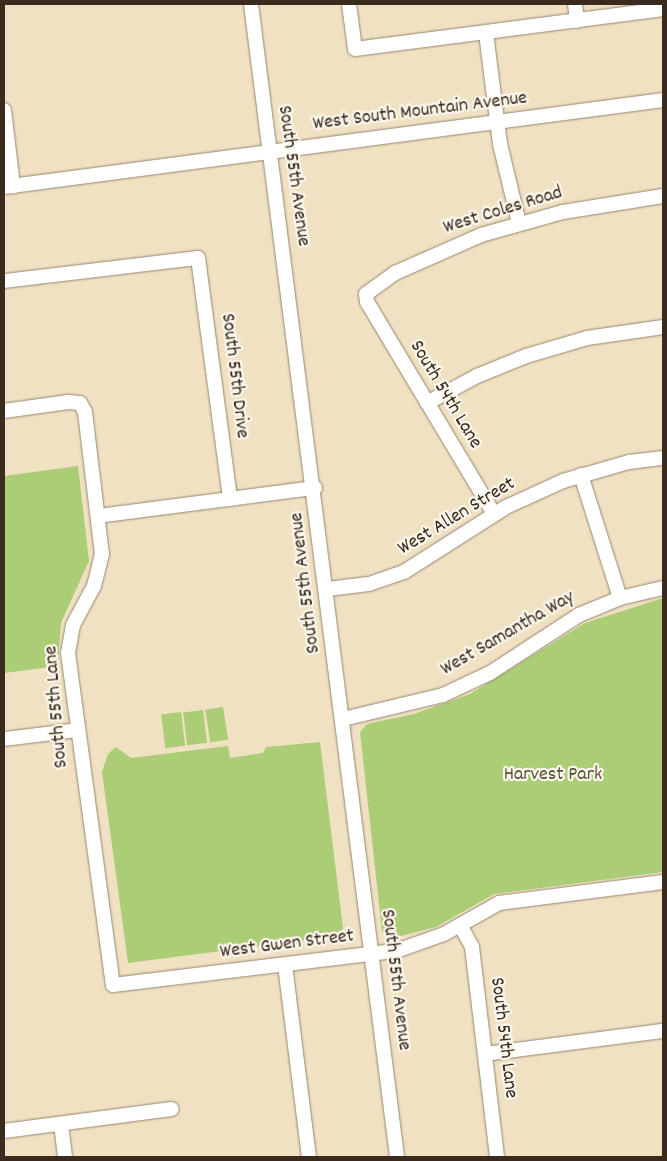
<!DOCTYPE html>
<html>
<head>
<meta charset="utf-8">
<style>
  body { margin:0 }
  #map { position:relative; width:667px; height:1161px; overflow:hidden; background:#f0e1c3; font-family:Dekko,sans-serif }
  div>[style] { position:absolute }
  .green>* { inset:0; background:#abcd75; transform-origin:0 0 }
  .roads { filter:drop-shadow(0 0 1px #968670) drop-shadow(0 0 1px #968670) }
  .minor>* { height:14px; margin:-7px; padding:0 7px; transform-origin:7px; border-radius:7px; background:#fff }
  span { translate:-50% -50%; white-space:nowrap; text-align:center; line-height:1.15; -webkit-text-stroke:4.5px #fbf7ec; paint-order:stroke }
  .street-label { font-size:20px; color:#3b2a1e }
  .park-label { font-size:20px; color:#575334 }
  .frame { position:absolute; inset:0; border:5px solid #3b2a1e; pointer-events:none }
</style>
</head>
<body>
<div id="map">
  <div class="green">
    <i style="clip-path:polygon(78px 466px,89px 561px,61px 623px,58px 666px,4px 673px,4px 476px)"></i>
    <i style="clip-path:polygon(663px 598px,663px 872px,494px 894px,436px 927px,389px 939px,382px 931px,360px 732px,367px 724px,414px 714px,470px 694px,585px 623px)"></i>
    <i style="left:223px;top:707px;width:33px;height:18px;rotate:81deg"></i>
    <i style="left:203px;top:710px;width:33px;height:20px;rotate:83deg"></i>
    <i style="left:181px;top:712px;width:34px;height:20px;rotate:83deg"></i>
    <i style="clip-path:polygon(320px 742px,343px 928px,339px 936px,128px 963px,102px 772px,108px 754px,116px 747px,131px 758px,228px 746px,230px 758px,263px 753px,266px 747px)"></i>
  </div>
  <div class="roads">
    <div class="minor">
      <i style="left:251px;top:4px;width:1162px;rotate:82.78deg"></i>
      <i style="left:349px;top:4px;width:45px;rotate:82.4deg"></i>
      <i style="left:355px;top:49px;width:311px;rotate:-7.4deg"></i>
      <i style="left:575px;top:4px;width:17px;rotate:83deg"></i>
      <i style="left:486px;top:33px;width:112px;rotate:82.8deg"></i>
      <i style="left:500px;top:144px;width:81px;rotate:76.5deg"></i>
      <i style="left:4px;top:110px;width:77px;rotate:83.2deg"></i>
      <i style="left:4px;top:187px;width:665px;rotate:-7.52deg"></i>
      <i style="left:4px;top:281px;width:195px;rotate:-6.8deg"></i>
      <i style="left:198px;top:258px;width:243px;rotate:82.4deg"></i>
      <i style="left:427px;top:403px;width:57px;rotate:-28.4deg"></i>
      <i style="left:477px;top:376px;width:53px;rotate:-22.2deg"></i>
      <i style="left:526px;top:356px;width:64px;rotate:-16.4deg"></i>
      <i style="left:587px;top:338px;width:77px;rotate:-8.2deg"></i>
      <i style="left:4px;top:411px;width:65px;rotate:-8deg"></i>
      <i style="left:68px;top:402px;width:12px;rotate:5deg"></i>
      <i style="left:80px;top:403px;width:10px;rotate:61deg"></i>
      <i style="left:85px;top:412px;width:143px;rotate:83.2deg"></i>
      <i style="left:102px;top:554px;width:33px;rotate:104deg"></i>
      <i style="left:94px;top:586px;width:44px;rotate:118.3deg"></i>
      <i style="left:73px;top:625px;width:28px;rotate:100deg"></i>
      <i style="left:68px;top:653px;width:335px;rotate:82.3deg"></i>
      <i style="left:113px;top:985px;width:285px;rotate:-6.9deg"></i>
      <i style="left:396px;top:951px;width:51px;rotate:-19.5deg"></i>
      <i style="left:444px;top:934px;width:63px;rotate:-29.4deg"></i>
      <i style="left:499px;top:903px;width:165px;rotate:-7.3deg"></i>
      <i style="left:581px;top:475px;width:129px;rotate:72.4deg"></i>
      <i style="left:494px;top:514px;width:247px;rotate:-120.9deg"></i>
      <i style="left:367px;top:302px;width:8px;rotate:-97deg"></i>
      <i style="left:366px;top:294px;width:36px;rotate:-36deg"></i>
      <i style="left:395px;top:273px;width:94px;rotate:-23.8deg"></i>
      <i style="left:481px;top:235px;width:85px;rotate:-15.7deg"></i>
      <i style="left:563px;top:212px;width:101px;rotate:-9.1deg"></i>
      <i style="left:98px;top:516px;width:219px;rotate:-7.4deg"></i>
      <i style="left:327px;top:589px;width:42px;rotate:-6.8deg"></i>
      <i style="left:369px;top:584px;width:37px;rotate:-19deg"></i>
      <i style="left:404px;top:572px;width:121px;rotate:-32.5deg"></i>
      <i style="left:506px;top:507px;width:63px;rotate:-24.5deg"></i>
      <i style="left:563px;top:481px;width:69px;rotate:-16.1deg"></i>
      <i style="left:629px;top:462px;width:34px;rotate:-7deg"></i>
      <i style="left:343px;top:719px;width:103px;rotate:-13.5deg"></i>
      <i style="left:443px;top:695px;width:52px;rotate:-25.1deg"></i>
      <i style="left:490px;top:673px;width:106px;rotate:-33.1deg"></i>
      <i style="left:579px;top:615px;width:44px;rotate:-22.5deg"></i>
      <i style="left:620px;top:598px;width:44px;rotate:-13.1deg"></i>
      <i style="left:4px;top:739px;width:74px;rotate:-7deg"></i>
      <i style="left:460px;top:925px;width:25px;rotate:61deg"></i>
      <i style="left:472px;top:947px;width:211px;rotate:83.2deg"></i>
      <i style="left:285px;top:965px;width:193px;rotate:82.9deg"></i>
      <i style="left:485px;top:1054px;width:179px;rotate:-7.4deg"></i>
      <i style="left:61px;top:1124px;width:33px;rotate:83deg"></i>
      <i style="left:4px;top:1131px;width:169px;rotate:-7.5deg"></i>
    </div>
  </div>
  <div class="street-label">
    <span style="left:420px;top:112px;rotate:-7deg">West South Mountain Avenue</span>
    <span style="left:293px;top:176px;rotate:82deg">South 55th Avenue</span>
    <span style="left:503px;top:211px;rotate:-17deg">West Coles Road</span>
    <span style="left:234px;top:376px;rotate:83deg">South 55th Drive</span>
    <span style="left:445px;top:395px;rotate:59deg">South 54th Lane</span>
    <span style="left:457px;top:517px;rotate:-31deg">West Allen Street</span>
    <span style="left:306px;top:583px;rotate:-97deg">South 55th Avenue</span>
    <span style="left:508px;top:634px;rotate:-30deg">West Samantha Way</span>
    <span style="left:57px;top:707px;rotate:-95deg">South 55th Lane</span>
    <span style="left:287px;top:945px;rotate:-7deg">West Gwen Street</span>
    <span style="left:395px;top:980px;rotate:83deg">South 55th Avenue</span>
    <span style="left:503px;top:1038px;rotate:83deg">South 54th Lane</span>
  </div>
  <div class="park-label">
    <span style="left:553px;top:775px">Harvest Park</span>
  </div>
  <div class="frame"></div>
</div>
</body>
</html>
